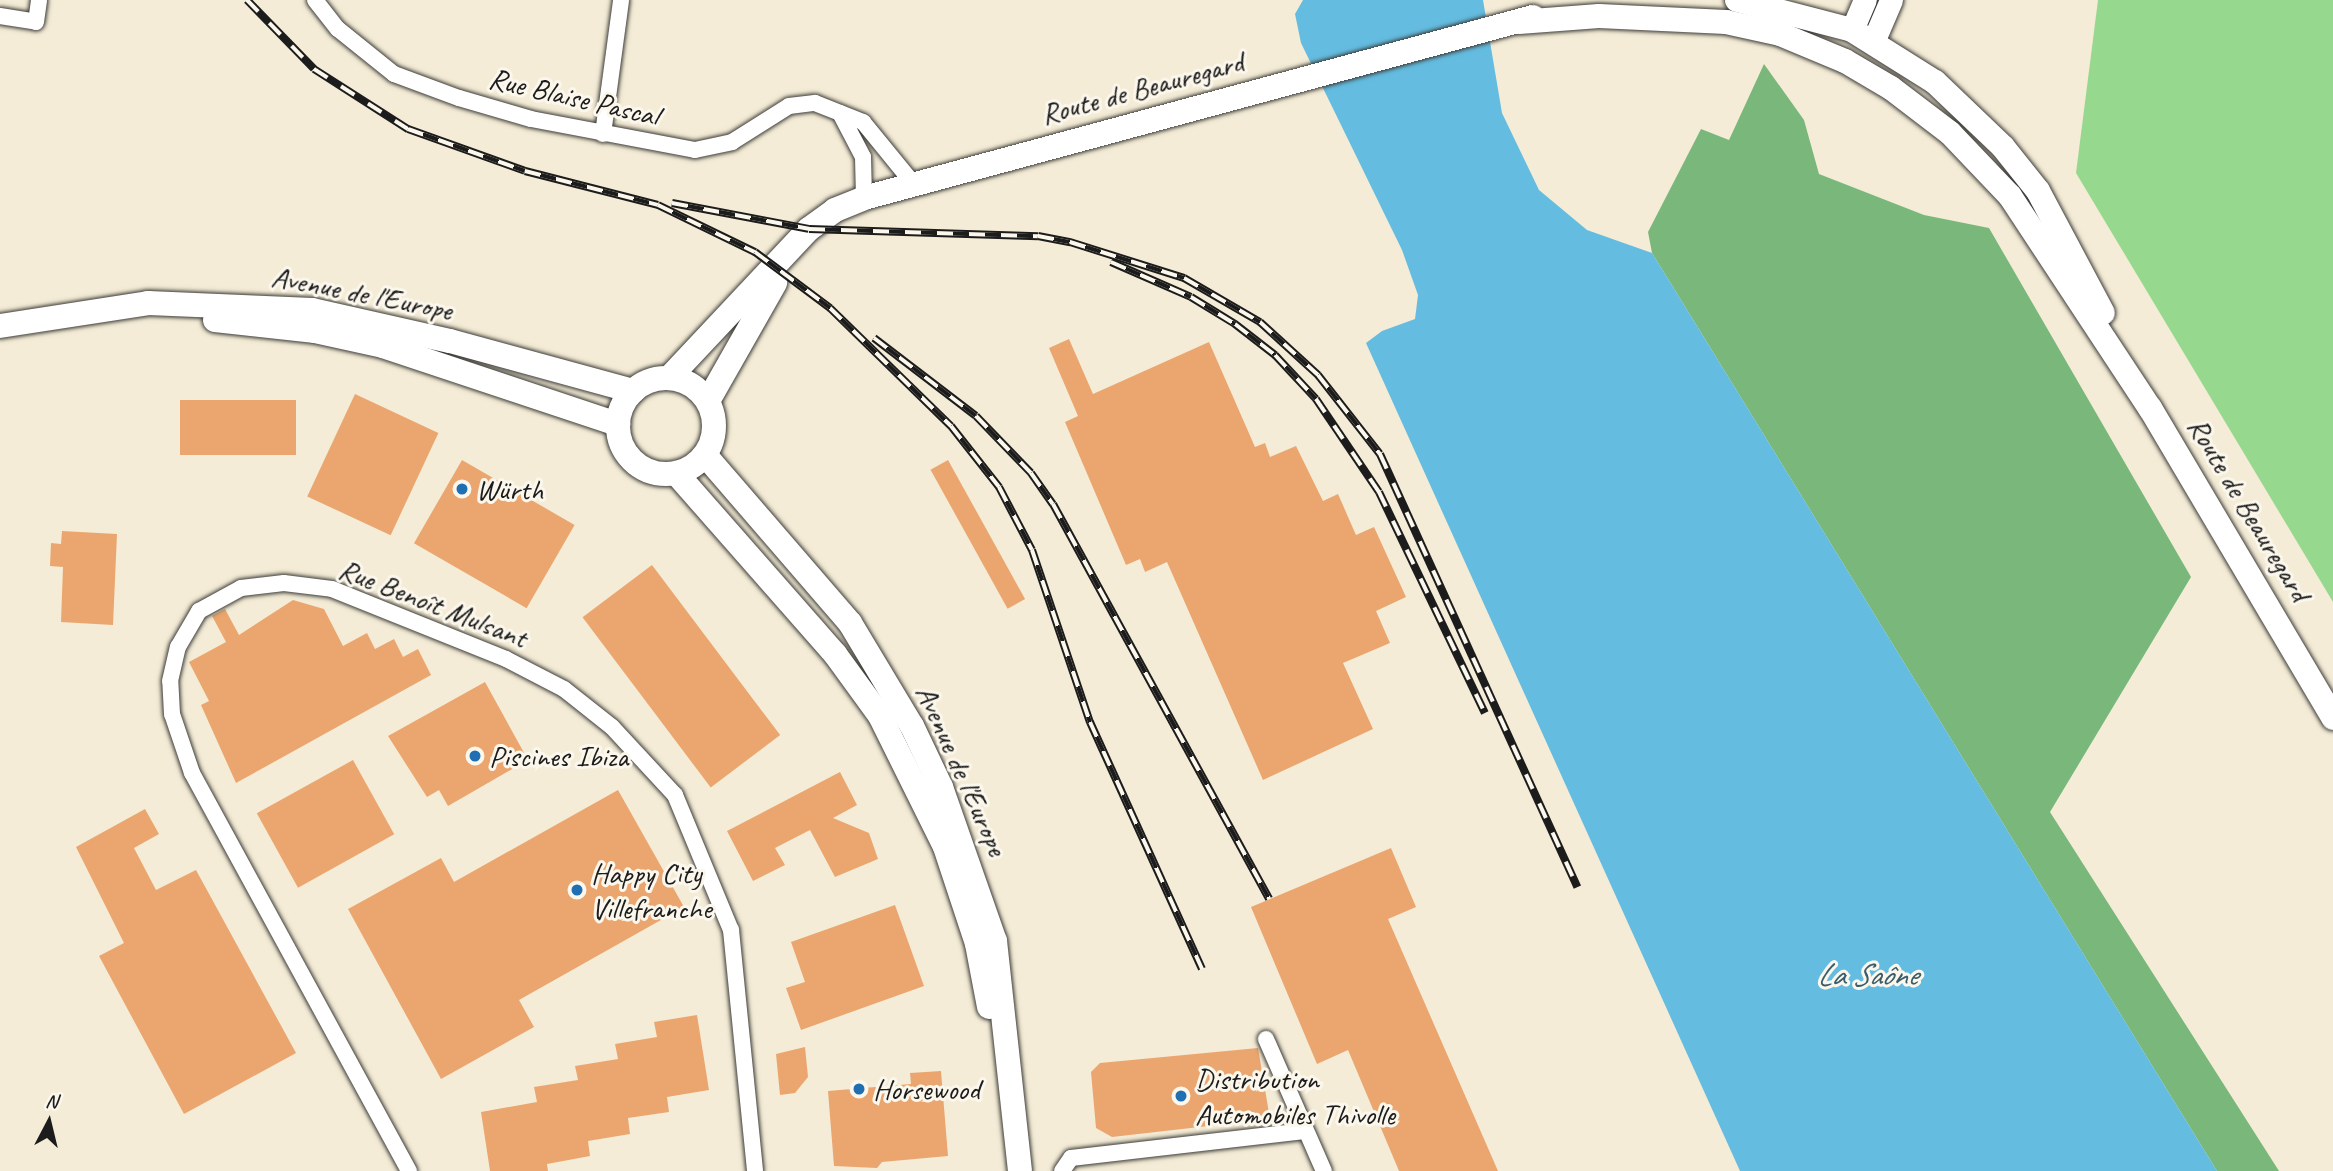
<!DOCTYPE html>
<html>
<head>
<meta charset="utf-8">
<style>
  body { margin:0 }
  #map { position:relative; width:2333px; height:1171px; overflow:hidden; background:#f4ecd6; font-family:Caveat,sans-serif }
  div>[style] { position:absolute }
  .green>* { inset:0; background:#97d88f }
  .forest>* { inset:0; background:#79b87a }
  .water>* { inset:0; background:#64bde1 }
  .building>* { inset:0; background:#eba66f; transform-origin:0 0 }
  .roads { filter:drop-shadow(0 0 2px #3c3b38) drop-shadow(0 0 2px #3c3b38) }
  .street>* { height:16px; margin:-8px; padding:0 8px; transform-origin:8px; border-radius:8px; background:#fff }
  .secondary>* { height:23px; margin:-11.5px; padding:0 11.5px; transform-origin:11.5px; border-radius:11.5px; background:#fff }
  .primary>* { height:24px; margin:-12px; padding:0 12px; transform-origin:12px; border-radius:12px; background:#fff }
  .primary>.ring { margin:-12px; padding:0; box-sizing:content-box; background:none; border:24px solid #fff; border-radius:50% }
  .rail>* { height:8px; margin-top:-4px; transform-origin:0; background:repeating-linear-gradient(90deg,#fbf7ec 0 16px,#1c1c1c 0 32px); box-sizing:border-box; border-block:2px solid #1c1c1c }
  .dots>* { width:19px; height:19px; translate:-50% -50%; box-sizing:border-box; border:4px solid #fbf7ec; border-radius:50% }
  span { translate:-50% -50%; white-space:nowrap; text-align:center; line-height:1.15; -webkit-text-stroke:6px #fbf7ec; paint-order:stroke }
  .street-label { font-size:30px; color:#1c1c1c }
  .poi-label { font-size:30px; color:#1c1c1c }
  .left { translate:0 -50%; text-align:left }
  .water-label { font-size:32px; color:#395c6b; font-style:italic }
  .north { position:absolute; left:14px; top:1087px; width:70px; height:70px; -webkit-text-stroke:5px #fbf7ec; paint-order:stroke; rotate:7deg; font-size:19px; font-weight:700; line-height:28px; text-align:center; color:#1c1c1c }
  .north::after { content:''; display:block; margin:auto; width:24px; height:32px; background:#1c1c1c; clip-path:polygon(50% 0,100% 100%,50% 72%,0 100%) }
</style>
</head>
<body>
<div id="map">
  <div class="green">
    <i style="clip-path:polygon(2098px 0,2333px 0,2333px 602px,2076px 173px)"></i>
  </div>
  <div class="forest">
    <i style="clip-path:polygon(1764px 64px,1804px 120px,1819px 174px,1924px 215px,1989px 228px,2191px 577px,2050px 812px,2279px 1171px,2217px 1171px,1652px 253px,1648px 232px,1701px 129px,1729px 140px)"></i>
  </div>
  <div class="water">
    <i style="clip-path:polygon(1303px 0,1483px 0,1502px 113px,1539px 190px,1587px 230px,1652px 253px,2217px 1171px,1740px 1171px,1366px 343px,1382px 331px,1415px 319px,1418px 295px,1402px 250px,1301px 43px,1295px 14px)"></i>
  </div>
  <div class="building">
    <i style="clip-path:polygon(1069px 339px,1093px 394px,1209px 342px,1255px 447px,1265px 443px,1270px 457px,1296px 446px,1323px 501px,1338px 494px,1356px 535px,1374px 527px,1406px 597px,1376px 611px,1390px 643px,1343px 663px,1373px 729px,1263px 780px,1167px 562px,1145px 572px,1140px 559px,1126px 565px,1065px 422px,1078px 416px,1049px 348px)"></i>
    <i style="left:355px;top:394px;width:92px;height:113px;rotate:25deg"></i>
    <i style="left:180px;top:400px;width:116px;height:55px"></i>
    <i style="left:462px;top:460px;width:130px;height:96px;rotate:30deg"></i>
    <i style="left:948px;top:460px;width:159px;height:20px;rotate:61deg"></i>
    <i style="clip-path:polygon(62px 531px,117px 534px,113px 625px,61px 622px,63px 567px,50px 566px,51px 543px,61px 544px)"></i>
    <i style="left:652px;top:565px;width:213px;height:87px;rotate:53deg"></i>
    <i style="clip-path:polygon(293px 600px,324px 609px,343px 646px,367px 633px,375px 649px,394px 639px,403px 657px,418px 649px,431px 675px,236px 783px,201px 705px,209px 701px,189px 662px,226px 642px,212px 616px,225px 609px,239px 635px)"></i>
    <i style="clip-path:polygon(485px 682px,528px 760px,448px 806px,439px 790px,427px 797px,388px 736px)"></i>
    <i style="left:353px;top:760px;width:85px;height:110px;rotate:61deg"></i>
    <i style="clip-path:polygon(840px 772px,857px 805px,833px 818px,869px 833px,878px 859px,835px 877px,810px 830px,775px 848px,785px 865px,753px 881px,727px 831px)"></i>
    <i style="clip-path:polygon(618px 790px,684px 907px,519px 1000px,534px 1027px,441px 1079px,348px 909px,441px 858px,454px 882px)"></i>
    <i style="clip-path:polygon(145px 809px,159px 834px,134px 848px,156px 890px,196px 870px,296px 1053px,184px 1114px,99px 956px,124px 943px,76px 847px)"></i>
    <i style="clip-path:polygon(1391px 848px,1416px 907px,1388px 919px,1498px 1171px,1399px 1171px,1348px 1050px,1317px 1064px,1251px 907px)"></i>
    <i style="clip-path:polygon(895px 905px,924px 986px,801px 1030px,786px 988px,805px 982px,791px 942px)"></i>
    <i style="clip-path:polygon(697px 1015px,709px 1090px,667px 1097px,669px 1112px,628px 1118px,630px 1134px,588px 1141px,590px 1156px,547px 1164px,548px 1171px,490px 1171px,481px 1112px,537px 1102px,534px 1087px,578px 1080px,575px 1066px,618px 1059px,615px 1044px,657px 1037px,654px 1022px)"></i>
    <i style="clip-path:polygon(805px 1047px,808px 1077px,795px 1093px,780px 1095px,776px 1054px)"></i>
    <i style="clip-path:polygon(1258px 1048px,1270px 1119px,1112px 1137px,1096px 1128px,1091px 1072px,1100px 1063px)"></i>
    <i style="clip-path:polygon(941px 1071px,948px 1156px,882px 1162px,877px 1168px,834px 1166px,828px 1091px,911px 1084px,910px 1073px)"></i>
  </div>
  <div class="roads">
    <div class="street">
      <i style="left:315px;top:0;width:37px;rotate:52deg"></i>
      <i style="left:338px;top:29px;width:72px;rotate:38.8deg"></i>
      <i style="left:394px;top:74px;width:69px;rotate:20.3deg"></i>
      <i style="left:459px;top:98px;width:75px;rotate:16.3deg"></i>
      <i style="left:531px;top:119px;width:167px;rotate:10.7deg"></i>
      <i style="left:695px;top:150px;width:38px;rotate:-12deg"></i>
      <i style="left:732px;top:142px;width:67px;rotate:-32.3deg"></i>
      <i style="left:789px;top:106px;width:26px;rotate:-7deg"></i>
      <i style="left:815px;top:103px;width:52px;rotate:21.6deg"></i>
      <i style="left:863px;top:122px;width:77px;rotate:50.8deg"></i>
      <i style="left:0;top:16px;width:36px;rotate:9deg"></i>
      <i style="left:36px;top:22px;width:22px;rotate:-82deg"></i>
      <i style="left:840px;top:113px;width:50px;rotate:62.4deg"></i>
      <i style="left:863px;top:157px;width:41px;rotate:88.6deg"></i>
      <i style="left:603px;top:134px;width:135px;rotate:-82.3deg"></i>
      <i style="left:1266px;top:1039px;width:144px;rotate:66.3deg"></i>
      <i style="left:409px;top:1171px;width:453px;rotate:-118.6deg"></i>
      <i style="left:192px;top:773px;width:62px;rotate:-108.7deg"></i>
      <i style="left:172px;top:714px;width:33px;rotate:-93deg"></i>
      <i style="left:170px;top:681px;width:35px;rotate:-77deg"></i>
      <i style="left:178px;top:647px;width:42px;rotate:-59.7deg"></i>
      <i style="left:199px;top:611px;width:48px;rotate:-28.7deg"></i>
      <i style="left:241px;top:588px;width:43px;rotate:-6.6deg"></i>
      <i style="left:284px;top:583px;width:48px;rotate:7.1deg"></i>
      <i style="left:332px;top:589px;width:188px;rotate:21.9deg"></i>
      <i style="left:506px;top:659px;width:65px;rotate:27.3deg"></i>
      <i style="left:564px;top:689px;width:61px;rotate:38.4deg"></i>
      <i style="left:612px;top:727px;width:93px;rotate:47.2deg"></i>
      <i style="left:675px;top:795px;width:146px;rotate:67.5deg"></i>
      <i style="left:731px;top:930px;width:242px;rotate:84.3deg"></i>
      <i style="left:1062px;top:1171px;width:16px;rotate:-55deg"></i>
      <i style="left:1071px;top:1158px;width:235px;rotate:-6.6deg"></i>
    </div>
    <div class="secondary">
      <i style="left:1852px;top:30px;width:33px;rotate:-67deg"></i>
      <i style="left:1873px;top:42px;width:46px;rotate:-66.8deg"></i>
    </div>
    <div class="primary">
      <i style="left:1737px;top:0;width:119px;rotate:14.6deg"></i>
      <i style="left:1852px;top:30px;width:98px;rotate:32.1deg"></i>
      <i style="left:1935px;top:82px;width:94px;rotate:43.7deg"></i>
      <i style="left:2003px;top:147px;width:56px;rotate:51.5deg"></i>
      <i style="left:2038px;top:191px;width:138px;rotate:62deg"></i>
      <i style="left:1519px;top:22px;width:80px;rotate:-4.3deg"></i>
      <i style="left:1599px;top:16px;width:127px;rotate:2.7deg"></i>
      <i style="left:1726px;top:22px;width:55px;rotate:12.5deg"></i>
      <i style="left:1780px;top:34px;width:70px;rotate:22.6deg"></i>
      <i style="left:1845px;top:61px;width:53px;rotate:30.4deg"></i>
      <i style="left:1891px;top:88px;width:74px;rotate:37.3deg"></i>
      <i style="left:1950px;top:133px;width:87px;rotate:46.4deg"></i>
      <i style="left:2010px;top:196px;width:254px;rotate:56.6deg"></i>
      <i style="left:2150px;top:408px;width:360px;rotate:59.4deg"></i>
      <i style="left:215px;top:320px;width:101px;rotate:6.3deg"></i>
      <i style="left:315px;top:331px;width:70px;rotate:12.4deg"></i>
      <i style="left:383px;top:346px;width:248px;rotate:18.4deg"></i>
      <i style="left:0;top:326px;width:150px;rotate:-8.8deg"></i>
      <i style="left:148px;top:303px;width:164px;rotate:2.4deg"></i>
      <i style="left:312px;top:310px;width:141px;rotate:12.7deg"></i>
      <i style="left:450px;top:341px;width:190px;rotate:15.3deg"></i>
      <i class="ring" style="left:618px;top:378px;width:72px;height:72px"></i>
      <i style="left:669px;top:378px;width:204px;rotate:-46.8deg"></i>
      <i style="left:809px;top:229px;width:32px;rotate:-36deg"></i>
      <i style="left:835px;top:210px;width:31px;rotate:-22deg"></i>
      <i style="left:864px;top:198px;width:693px;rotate:-15.14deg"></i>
      <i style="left:708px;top:401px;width:136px;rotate:-60.4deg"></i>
      <i style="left:705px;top:455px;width:222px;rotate:49.2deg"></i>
      <i style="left:850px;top:623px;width:120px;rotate:59deg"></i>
      <i style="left:912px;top:726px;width:68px;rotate:64.6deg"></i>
      <i style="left:941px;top:787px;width:163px;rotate:70.7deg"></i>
      <i style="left:995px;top:941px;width:231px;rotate:83.8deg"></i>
      <i style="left:676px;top:473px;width:241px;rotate:48.7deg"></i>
      <i style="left:835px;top:654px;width:77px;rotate:54deg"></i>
      <i style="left:880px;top:716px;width:146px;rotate:63.6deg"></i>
      <i style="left:945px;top:847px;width:102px;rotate:71.7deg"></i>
      <i style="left:977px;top:944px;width:64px;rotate:79.2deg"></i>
    </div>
  </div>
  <div class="rail">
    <i style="left:247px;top:0;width:96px;rotate:45.8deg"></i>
    <i style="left:314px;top:69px;width:112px;rotate:32.6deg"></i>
    <i style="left:408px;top:129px;width:124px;rotate:19.7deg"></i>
    <i style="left:525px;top:171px;width:137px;rotate:14.3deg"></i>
    <i style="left:658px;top:205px;width:108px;rotate:25.9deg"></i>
    <i style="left:755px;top:252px;width:94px;rotate:36.7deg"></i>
    <i style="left:830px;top:308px;width:169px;rotate:44.3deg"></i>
    <i style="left:951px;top:426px;width:78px;rotate:51.8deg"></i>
    <i style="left:999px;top:487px;width:71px;rotate:62.4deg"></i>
    <i style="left:1032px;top:550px;width:182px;rotate:71.4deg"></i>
    <i style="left:1090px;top:722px;width:271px;rotate:65.6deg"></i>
    <i style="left:672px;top:203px;width:139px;rotate:10.7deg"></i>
    <i style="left:809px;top:229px;width:229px;rotate:1.8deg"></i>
    <i style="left:1038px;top:236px;width:33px;rotate:11deg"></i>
    <i style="left:1070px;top:242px;width:120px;rotate:17.5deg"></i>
    <i style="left:1184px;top:278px;width:88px;rotate:30.1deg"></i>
    <i style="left:1260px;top:322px;width:79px;rotate:42.4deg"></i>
    <i style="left:1318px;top:375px;width:100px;rotate:51.9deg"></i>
    <i style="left:1380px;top:454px;width:476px;rotate:65.5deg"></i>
    <i style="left:1111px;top:262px;width:87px;rotate:23.6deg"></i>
    <i style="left:1191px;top:297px;width:52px;rotate:31.5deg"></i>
    <i style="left:1235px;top:324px;width:51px;rotate:37.8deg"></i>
    <i style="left:1275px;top:355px;width:60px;rotate:47deg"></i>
    <i style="left:1316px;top:399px;width:112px;rotate:55.9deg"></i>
    <i style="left:1379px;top:492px;width:245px;rotate:64.4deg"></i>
    <i style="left:874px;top:338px;width:128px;rotate:37.4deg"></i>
    <i style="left:976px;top:416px;width:79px;rotate:46deg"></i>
    <i style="left:1031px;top:473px;width:38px;rotate:55deg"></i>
    <i style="left:1053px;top:504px;width:450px;rotate:61.3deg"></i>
  </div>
  <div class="dots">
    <i style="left:462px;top:489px;background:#1f6fb2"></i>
    <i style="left:475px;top:756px;background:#1f6fb2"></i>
    <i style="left:577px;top:890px;background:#1f6fb2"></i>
    <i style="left:859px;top:1089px;background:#1f6fb2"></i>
    <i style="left:1181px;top:1096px;background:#1f6fb2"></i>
  </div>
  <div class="street-label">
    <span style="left:1142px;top:88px;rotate:-15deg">Route de Beauregard</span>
    <span style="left:574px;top:97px;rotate:13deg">Rue Blaise Pascal</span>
    <span style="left:362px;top:293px;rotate:11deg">Avenue de l'Europe</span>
    <span style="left:2249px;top:509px;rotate:59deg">Route de Beauregard</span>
    <span style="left:433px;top:603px;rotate:21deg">Rue Benoît Mulsant</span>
    <span style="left:962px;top:770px;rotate:66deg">Avenue de l'Europe</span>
  </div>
  <div class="poi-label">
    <span class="left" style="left:476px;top:489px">Würth</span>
    <span class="left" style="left:489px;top:756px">Piscines Ibiza</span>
    <span class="left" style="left:591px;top:890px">Happy City<br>Villefranche</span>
    <span class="left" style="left:1195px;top:1096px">Distribution<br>Automobiles Thivolle</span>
    <span class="left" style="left:873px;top:1089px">Horsewood</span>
  </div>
  <div class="water-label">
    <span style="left:1867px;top:975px">La Saône</span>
  </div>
  <div class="north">N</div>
</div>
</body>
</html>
